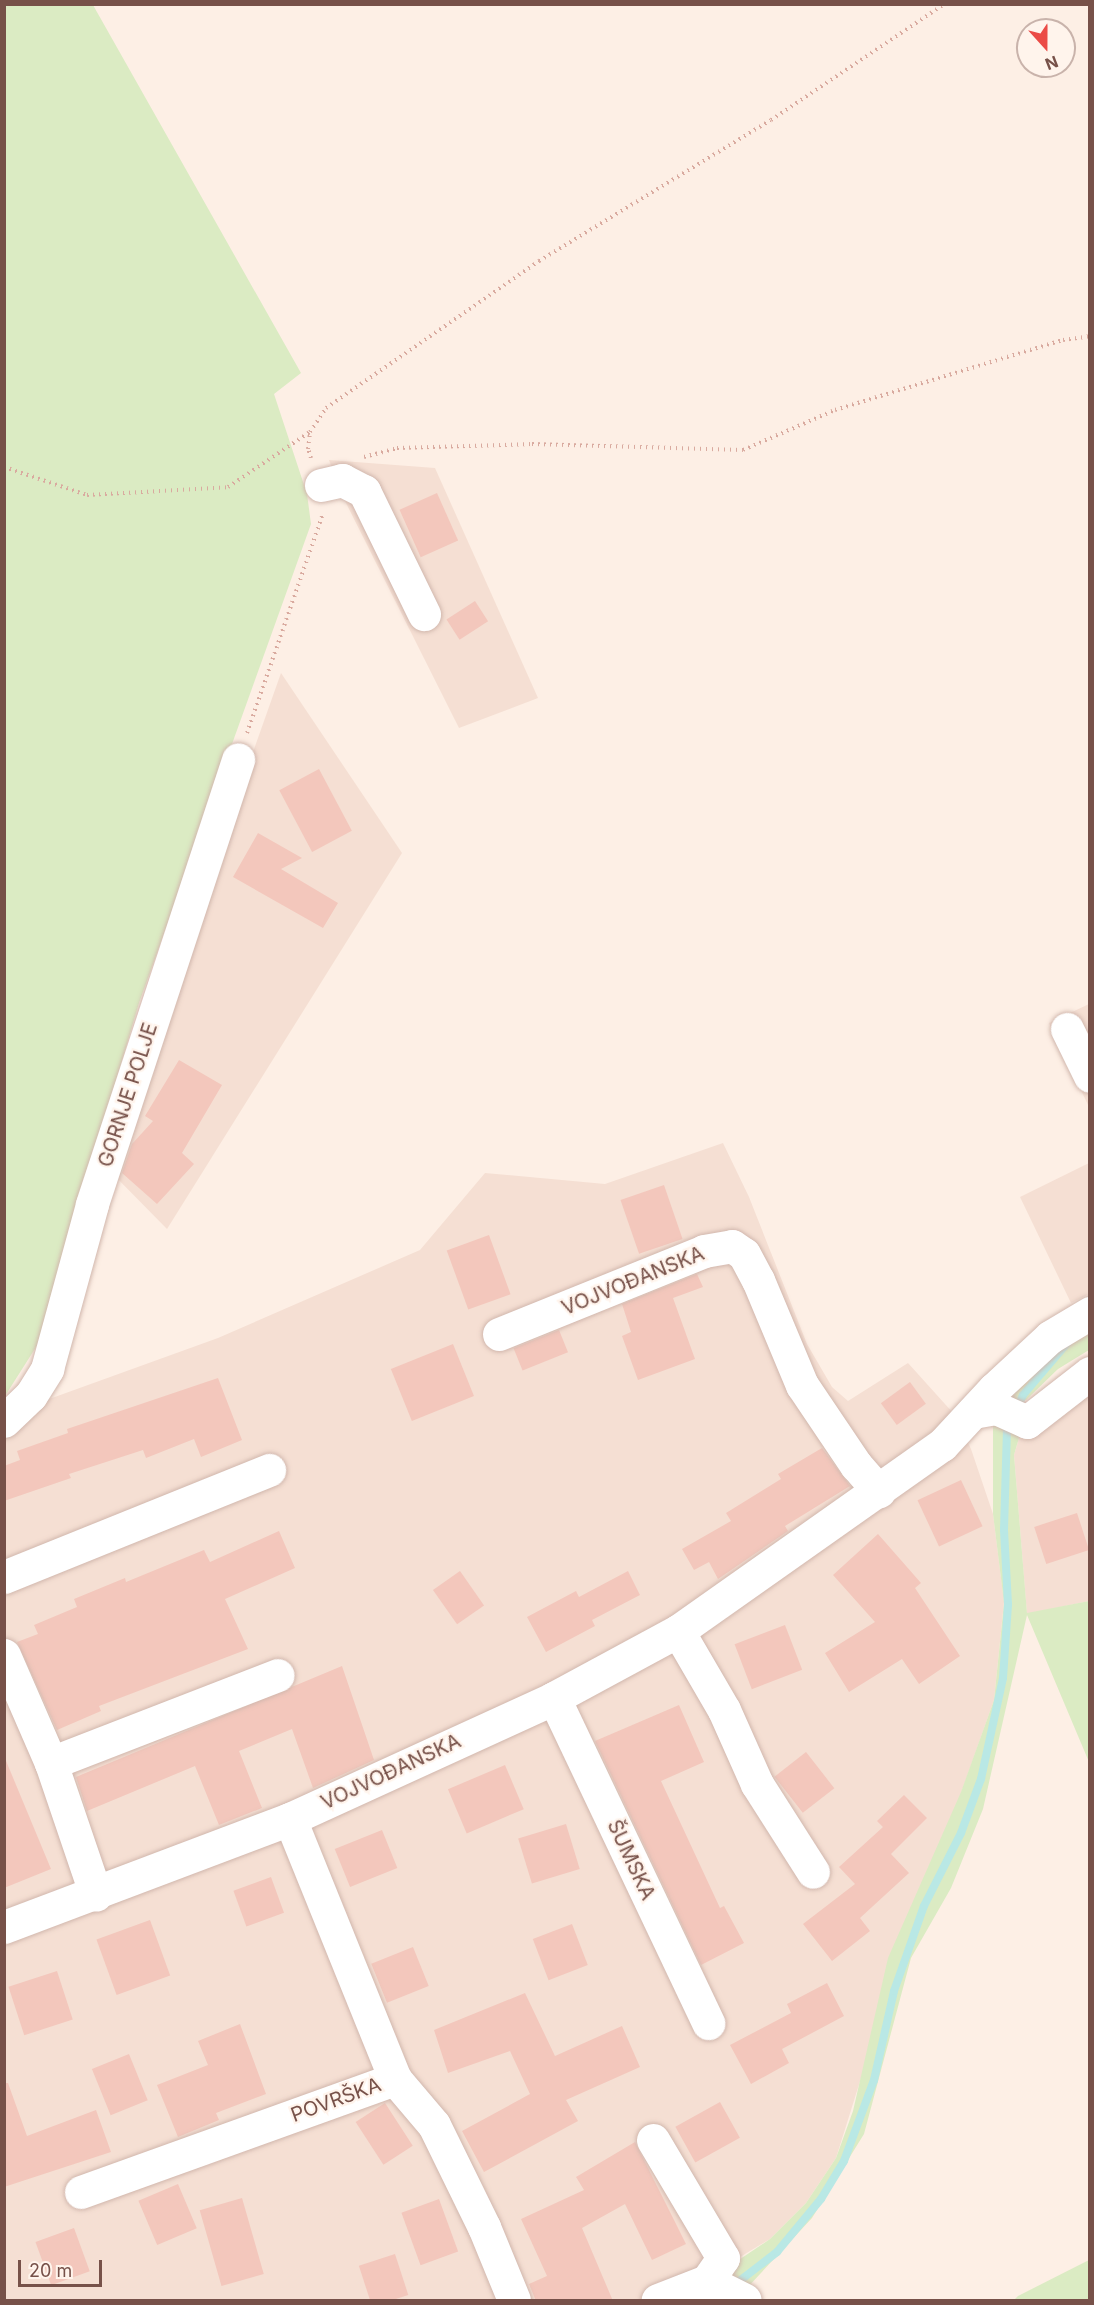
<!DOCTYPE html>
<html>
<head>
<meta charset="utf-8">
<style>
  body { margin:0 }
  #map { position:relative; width:1094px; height:2305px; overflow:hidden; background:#fdefe5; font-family:Inter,sans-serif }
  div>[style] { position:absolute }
  .residential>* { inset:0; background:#f5dfd3 }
  .green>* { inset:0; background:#dbebc3 }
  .stream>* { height:8px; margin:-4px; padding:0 4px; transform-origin:4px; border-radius:4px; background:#b9e8e5 }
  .building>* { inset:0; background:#f3c7bc; transform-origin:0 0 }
  .path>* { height:4px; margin-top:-2px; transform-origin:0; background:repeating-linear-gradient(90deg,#d9aa9f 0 1.5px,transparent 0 6px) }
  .roads { filter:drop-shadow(0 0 2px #d1b7ad) drop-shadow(0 0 2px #d1b7ad) }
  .minor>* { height:33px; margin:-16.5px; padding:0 16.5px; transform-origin:16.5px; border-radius:16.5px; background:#fff }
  span { translate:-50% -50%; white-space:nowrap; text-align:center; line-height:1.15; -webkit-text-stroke:4.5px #fff4ec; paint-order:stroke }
  .street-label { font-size:20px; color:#775149 }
  .frame { position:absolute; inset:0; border:6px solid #775149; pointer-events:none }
  .north { position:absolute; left:1016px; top:18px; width:60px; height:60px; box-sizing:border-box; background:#fff4ec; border:2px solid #c9b3ab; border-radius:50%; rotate:159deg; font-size:16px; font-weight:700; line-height:24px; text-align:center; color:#775149 }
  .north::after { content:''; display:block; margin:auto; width:21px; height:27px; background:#eb4b46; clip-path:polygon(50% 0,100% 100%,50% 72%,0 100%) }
  .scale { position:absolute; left:18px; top:2260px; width:84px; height:27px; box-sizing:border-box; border:3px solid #775149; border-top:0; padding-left:8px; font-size:18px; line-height:21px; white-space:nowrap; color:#775149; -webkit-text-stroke:4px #fff4ec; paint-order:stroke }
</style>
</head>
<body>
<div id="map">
  <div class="residential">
    <i style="clip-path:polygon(329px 460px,435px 468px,538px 698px,459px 728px,340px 491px)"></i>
    <i style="clip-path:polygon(281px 673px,402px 853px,167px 1229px,106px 1167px)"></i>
    <i style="clip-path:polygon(1089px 1004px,1089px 1107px,1049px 1023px)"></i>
    <i style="clip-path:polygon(723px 1143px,749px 1197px,807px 1344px,832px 1387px,848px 1401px,908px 1363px,954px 1414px,971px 1449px,993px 1514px,1004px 1602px,994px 1700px,867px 2059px,836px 2158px,806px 2203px,770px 2239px,669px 2300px,5px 2300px,5px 1415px,218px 1338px,420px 1250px,485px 1173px,605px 1184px)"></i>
    <i style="clip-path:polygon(1089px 1163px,1089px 1294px,1071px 1303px,1020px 1197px)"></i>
    <i style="clip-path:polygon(1089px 1358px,1089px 1601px,1027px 1614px,1014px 1455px,1027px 1411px)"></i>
  </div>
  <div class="green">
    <i style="clip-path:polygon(5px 5px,93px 5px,301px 373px,274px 394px,307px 494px,311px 524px,139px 1003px,38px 1344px,5px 1396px)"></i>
    <i style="clip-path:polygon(1089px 1322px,1089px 1350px,1058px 1369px,1026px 1400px,1000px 1398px)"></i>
    <i style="clip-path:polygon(993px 1414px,1021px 1431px,1014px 1455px,1027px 1613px,1089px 1601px,1089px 1762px,1027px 1615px,983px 1809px,951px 1888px,911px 1958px,864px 2134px,812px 2218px,747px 2288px,718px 2274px,770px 2239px,806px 2203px,836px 2158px,853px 2111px,888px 1958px,961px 1792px,994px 1700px,1004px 1603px,993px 1514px)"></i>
    <i style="clip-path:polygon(1089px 2260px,1089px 2300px,1014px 2300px,1018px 2296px)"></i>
  </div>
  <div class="stream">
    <i style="left:1017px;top:1409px;width:15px;rotate:-67deg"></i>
    <i style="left:1023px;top:1395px;width:71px;rotate:-49.6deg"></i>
    <i style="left:733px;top:2286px;width:56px;rotate:-37.7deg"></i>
    <i style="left:777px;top:2252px;width:69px;rotate:-50.3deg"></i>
    <i style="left:821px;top:2199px;width:44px;rotate:-58.8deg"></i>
    <i style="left:844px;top:2161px;width:86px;rotate:-69.7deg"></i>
    <i style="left:874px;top:2080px;width:91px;rotate:-77.3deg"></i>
    <i style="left:894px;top:1991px;width:90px;rotate:-70.6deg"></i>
    <i style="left:924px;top:1906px;width:82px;rotate:-63.1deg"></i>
    <i style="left:961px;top:1833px;width:58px;rotate:-69.7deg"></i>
    <i style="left:981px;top:1779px;width:103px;rotate:-77.7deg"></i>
    <i style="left:1003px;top:1678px;width:74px;rotate:-86.1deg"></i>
    <i style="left:1008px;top:1604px;width:74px;rotate:-93.1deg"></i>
    <i style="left:1004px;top:1530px;width:99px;rotate:-88.3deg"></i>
    <i style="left:1007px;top:1431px;width:11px;rotate:-68deg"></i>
  </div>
  <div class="building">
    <i style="left:437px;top:493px;width:52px;height:41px;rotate:66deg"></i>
    <i style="left:475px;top:601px;width:24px;height:34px;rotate:57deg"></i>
    <i style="left:319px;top:769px;width:70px;height:45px;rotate:62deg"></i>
    <i style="clip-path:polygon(258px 833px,302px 858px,281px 869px,338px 903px,323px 928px,233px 877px)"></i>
    <i style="clip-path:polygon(179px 1060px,222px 1085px,182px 1153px,194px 1164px,157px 1204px,122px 1173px,132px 1144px,153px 1121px,145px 1116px)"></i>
    <i style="left:664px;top:1185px;width:57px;height:46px;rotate:71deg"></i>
    <i style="left:489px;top:1235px;width:63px;height:45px;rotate:70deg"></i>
    <i style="clip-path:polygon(697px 1274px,703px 1287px,673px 1298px,695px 1359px,638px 1380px,622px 1336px,631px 1332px,622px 1304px)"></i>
    <i style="left:559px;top:1330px;width:24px;height:49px;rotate:68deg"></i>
    <i style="left:453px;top:1344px;width:56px;height:67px;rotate:68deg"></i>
    <i style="clip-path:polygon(218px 1378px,242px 1440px,201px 1457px,194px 1439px,146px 1458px,143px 1450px,69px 1474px,71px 1478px,4px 1501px,4px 1466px,20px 1460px,17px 1451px,68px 1433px,67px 1429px)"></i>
    <i style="left:910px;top:1382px;width:27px;height:36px;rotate:54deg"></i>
    <i style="clip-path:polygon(822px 1448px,850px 1486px,785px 1526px,788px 1531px,718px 1579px,709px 1562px,694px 1570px,682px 1549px,731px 1521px,726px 1513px,781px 1479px,778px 1474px)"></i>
    <i style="left:961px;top:1480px;width:51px;height:48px;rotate:65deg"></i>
    <i style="left:1077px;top:1513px;width:39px;height:45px;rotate:72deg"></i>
    <i style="clip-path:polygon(279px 1531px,295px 1568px,225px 1599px,248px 1649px,99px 1706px,101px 1711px,57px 1730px,17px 1642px,38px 1634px,34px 1625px,77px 1607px,74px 1599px,125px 1578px,126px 1582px,204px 1550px,210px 1562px)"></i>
    <i style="clip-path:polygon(878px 1534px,921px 1583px,915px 1588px,960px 1656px,919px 1684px,902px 1659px,849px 1692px,825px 1653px,875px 1622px,833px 1575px)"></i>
    <i style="left:460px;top:1571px;width:42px;height:33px;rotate:55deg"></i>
    <i style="clip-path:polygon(628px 1571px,640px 1595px,592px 1620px,595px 1626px,546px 1652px,527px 1617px,576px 1591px,579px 1597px)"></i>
    <i style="left:785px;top:1625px;width:48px;height:54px;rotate:69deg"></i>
    <i style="clip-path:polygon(342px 1666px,374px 1760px,313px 1788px,292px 1729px,239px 1751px,262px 1808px,219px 1825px,195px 1766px,87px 1811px,76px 1777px)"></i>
    <i style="clip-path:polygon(679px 1705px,704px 1762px,661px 1781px,720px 1908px,724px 1906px,744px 1943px,701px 1965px,595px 1741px)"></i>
    <i style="left:806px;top:1752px;width:46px;height:40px;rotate:52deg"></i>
    <i style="clip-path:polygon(4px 1756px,51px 1869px,4px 1888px)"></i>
    <i style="left:505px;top:1765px;width:48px;height:62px;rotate:67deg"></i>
    <i style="clip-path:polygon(904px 1795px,927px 1818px,891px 1854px,909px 1873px,860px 1918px,870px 1931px,832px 1961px,803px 1924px,855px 1884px,839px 1867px,883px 1827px,877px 1821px)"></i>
    <i style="left:566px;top:1824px;width:47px;height:50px;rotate:73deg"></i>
    <i style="left:382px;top:1830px;width:41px;height:51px;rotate:68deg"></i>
    <i style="left:271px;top:1877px;width:38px;height:40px;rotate:70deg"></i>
    <i style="left:150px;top:1920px;width:59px;height:57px;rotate:70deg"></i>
    <i style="left:572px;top:1924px;width:44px;height:42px;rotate:69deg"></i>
    <i style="left:413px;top:1947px;width:42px;height:45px;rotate:68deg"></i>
    <i style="left:57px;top:1971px;width:51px;height:51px;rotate:72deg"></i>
    <i style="clip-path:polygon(827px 1983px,844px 2016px,782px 2049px,789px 2063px,751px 2084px,730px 2045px,791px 2013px,787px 2004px)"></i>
    <i style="clip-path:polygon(525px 1993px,555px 2056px,622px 2026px,640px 2067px,566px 2100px,578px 2121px,484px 2172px,462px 2131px,530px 2094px,510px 2051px,448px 2073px,434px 2030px)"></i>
    <i style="clip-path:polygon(240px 2024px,266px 2094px,216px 2113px,219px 2120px,178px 2137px,157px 2085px,208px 2065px,198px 2041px)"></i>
    <i style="left:129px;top:2054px;width:50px;height:40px;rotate:68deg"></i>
    <i style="clip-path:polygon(4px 2083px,8px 2083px,27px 2136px,96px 2110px,111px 2152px,4px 2187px)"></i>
    <i style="left:720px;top:2102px;width:41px;height:51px;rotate:61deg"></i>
    <i style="left:385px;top:2103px;width:51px;height:35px;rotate:57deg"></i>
    <i style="clip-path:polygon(635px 2142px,686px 2244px,652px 2260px,625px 2204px,582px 2228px,613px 2301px,536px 2301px,529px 2284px,547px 2276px,521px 2219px,584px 2190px,576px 2177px)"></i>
    <i style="left:178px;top:2184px;width:48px;height:43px;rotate:67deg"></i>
    <i style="left:242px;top:2198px;width:79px;height:44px;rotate:74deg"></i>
    <i style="left:439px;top:2199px;width:56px;height:40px;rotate:70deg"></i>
    <i style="left:74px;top:2228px;width:46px;height:41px;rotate:70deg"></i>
    <i style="left:395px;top:2254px;width:43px;height:38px;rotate:72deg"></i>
  </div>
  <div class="path">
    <i style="left:364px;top:457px;width:34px;rotate:-15deg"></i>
    <i style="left:397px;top:448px;width:135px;rotate:-1.7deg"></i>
    <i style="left:532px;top:444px;width:211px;rotate:1.6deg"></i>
    <i style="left:743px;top:450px;width:100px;rotate:-23.5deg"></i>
    <i style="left:835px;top:410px;width:239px;rotate:-17.1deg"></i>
    <i style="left:1063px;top:340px;width:27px;rotate:-8deg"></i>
    <i style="left:311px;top:458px;width:9px;rotate:-108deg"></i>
    <i style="left:308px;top:449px;width:17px;rotate:-83deg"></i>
    <i style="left:310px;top:432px;width:29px;rotate:-56deg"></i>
    <i style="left:326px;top:408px;width:259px;rotate:-34.6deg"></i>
    <i style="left:539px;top:261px;width:271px;rotate:-31.3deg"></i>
    <i style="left:771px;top:120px;width:208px;rotate:-33.8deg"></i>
    <i style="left:4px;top:467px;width:88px;rotate:18.6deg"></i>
    <i style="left:87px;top:495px;width:141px;rotate:-3.2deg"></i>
    <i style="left:228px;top:487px;width:99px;rotate:-33.9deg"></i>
    <i style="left:247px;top:733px;width:232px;rotate:-70.9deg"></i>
    <i style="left:4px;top:759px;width:36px;rotate:90deg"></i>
  </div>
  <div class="roads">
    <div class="minor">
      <i style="left:321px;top:485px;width:22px;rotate:-13deg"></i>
      <i style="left:342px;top:480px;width:25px;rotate:27deg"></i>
      <i style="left:364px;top:491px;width:137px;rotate:64deg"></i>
      <i style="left:1067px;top:1029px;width:52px;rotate:63.9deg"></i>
      <i style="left:499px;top:1334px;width:221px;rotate:-22deg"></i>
      <i style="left:704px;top:1251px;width:28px;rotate:-10deg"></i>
      <i style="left:732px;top:1246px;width:14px;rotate:34deg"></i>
      <i style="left:744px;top:1254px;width:30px;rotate:62deg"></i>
      <i style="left:758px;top:1280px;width:114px;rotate:67.3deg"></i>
      <i style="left:802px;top:1385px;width:97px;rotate:56deg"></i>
      <i style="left:856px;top:1465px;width:35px;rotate:49deg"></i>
      <i style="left:973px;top:1412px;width:23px;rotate:-10deg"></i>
      <i style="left:996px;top:1408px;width:34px;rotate:24deg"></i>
      <i style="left:1027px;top:1422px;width:80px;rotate:-37.9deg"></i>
      <i style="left:4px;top:1421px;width:37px;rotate:-44deg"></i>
      <i style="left:31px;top:1395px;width:31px;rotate:-58deg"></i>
      <i style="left:47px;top:1369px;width:171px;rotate:-74.7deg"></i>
      <i style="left:92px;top:1204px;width:468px;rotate:-71.8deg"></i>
      <i style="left:4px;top:1577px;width:286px;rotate:-22deg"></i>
      <i style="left:678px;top:1631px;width:91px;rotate:59.8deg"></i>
      <i style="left:724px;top:1710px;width:81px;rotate:66deg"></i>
      <i style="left:757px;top:1784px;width:104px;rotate:57.5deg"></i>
      <i style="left:4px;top:1655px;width:118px;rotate:66.5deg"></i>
      <i style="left:51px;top:1763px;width:139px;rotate:71.2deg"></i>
      <i style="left:554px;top:1698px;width:360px;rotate:64.6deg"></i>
      <i style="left:51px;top:1763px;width:243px;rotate:-21.2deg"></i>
      <i style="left:290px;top:1819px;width:280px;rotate:68deg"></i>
      <i style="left:395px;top:2079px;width:60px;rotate:49.7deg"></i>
      <i style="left:434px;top:2125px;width:114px;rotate:63.9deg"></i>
      <i style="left:484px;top:2227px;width:79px;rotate:67.7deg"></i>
      <i style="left:4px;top:1927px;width:306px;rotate:-20.7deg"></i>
      <i style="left:290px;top:1819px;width:290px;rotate:-24.6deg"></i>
      <i style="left:554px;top:1698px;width:141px;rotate:-28.4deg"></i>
      <i style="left:678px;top:1631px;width:323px;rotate:-35.2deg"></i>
      <i style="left:942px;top:1445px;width:76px;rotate:-47.1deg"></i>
      <i style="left:994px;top:1389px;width:76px;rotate:-42.9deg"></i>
      <i style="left:1050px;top:1337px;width:47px;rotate:-31deg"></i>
      <i style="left:653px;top:2140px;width:137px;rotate:59.3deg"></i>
      <i style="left:723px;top:2258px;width:28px;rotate:125deg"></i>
      <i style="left:707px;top:2281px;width:53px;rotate:158.8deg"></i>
      <i style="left:81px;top:2192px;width:334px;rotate:-19.8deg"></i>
      <i style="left:707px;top:2281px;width:42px;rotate:26.6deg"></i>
    </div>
  </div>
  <div class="street-label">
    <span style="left:128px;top:1095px;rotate:-72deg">GORNJE POLJE</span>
    <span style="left:633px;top:1281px;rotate:-22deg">VOJVOĐANSKA</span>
    <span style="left:391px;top:1772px;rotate:-25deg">VOJVOĐANSKA</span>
    <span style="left:631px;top:1860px;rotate:65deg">ŠUMSKA</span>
    <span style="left:336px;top:2100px;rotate:-20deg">POVRŠKA</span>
  </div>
  <div class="frame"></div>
  <div class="north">N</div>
  <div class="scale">20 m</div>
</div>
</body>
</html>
